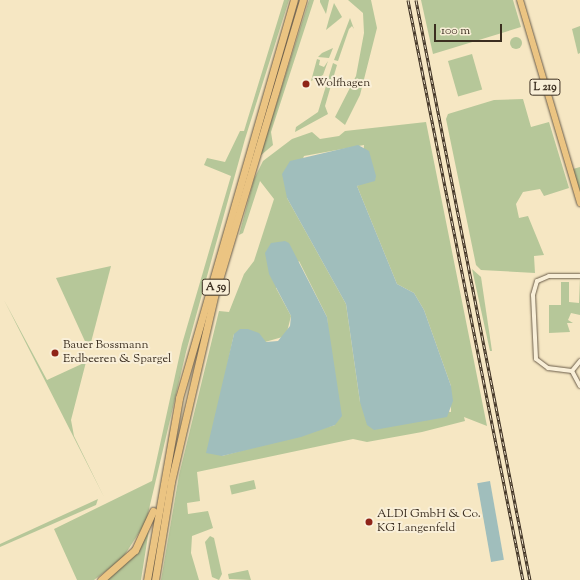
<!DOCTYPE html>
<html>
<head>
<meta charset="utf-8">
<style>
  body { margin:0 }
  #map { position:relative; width:580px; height:580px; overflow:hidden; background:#f6e7c3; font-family:"Sorts Mill Goudy",serif }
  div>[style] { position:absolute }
  .green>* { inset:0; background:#b6c799; transform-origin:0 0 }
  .round { border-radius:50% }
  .water>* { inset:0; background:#a0bebc; transform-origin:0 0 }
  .roads { filter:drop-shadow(0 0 1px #6a5c49) drop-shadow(0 0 1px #6a5c49) }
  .minor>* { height:4px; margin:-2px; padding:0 2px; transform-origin:2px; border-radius:2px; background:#f9efd8 }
  .primary>* { height:6px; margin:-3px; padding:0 3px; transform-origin:3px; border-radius:3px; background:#ebc482 }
  .motorway>* { height:7px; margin:-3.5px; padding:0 3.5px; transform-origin:3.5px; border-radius:3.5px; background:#ebc482 }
  .rail>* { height:3px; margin-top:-1.5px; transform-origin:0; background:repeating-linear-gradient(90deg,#f9efd8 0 4.5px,#3b2e20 0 9px); box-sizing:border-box; border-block:1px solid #3b2e20 }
  .dots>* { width:11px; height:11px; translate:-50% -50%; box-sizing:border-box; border:2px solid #f9efd8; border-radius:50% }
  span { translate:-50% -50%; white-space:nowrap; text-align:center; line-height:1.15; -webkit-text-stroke:4px #f9efd8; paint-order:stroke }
  .shield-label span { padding:1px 3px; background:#f9efd8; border:1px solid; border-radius:3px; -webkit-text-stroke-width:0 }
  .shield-label { font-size:11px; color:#3b2e20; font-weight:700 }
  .poi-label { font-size:12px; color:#3b2e20 }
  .left { translate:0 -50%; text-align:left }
  .scale { position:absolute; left:434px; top:24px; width:68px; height:18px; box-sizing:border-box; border:2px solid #3b2e20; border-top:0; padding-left:5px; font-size:12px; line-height:14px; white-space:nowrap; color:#3b2e20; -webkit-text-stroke:3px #f9efd8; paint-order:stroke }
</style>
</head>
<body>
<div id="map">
  <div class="green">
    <i style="clip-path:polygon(284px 0,289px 0,245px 139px,186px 352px,146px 522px,122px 559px,94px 580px,77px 580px,54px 529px,152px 481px,182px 344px,231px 176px,204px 165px,207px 158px,225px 162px,240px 131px,244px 131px)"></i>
    <i style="clip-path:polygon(309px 0,314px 0,271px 132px,273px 145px,260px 156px)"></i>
    <i style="clip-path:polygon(320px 0,329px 0,326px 14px,320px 2px)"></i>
    <i style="clip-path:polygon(348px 0,371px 0,377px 28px,360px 95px,345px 125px,335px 117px,356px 76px,364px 33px,363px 13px)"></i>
    <i style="clip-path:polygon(421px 0,513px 0,521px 27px,433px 54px)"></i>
    <i style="clip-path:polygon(334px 3px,342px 17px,326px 30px,329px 19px)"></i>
    <i style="clip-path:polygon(350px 18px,354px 29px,352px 26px,349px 29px,338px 61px,334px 60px)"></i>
    <i style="clip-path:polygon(580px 26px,580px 53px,578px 54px,572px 29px)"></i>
    <i class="round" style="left:510px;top:37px;width:12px;height:12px"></i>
    <i style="clip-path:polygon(333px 48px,329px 58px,318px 57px,322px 53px)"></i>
    <i style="left:472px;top:54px;width:37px;height:25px;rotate:74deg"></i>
    <i style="clip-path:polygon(317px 59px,320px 60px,319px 65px,324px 67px,328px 61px,323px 75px,311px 81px)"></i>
    <i style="clip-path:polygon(333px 63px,337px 65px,325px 106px,328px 114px,295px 132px,296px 127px,318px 112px)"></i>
    <i style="clip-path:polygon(523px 99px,531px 127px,549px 122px,569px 188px,544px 196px,540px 189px,523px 192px,516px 204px,519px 218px,528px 216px,544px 255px,534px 256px,535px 273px,481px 270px,476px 265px,446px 119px,448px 114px,494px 100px)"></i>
    <i style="clip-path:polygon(evenodd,426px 122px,487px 426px,464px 417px,465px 421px,422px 432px,367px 442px,353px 439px,197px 472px,200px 501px,187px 503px,188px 514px,208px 511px,213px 528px,192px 536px,191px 553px,199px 580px,161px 580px,179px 475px,219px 311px,229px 312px,244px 274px,254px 261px,274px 199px,260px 181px,243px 233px,239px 235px,254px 179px,263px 161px,292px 139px,312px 132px,320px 139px,339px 136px,345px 131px,426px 122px,364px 145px,361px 184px,357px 186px,397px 284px,414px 293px,424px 310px,451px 386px,451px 412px,360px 402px,346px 304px,287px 198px,304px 156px,364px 145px,426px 122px,299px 261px,327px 317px,335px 425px,222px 456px,222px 390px,234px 334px,265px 342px,286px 336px,291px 316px,276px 288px,299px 261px)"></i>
    <i style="clip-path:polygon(580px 167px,580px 193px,573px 169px)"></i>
    <i style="clip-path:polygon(111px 266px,89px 350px,56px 278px)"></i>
    <i style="clip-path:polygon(472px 269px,481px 277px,492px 351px,490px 351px)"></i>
    <i style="clip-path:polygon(580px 278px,580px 315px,571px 313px,568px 320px,573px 323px,567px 323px,570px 332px,549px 333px,549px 305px,561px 305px,561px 282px,569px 282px,569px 302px,579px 303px)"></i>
    <i style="clip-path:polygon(4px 300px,47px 380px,86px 362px,71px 420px,74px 436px,104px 497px)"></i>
    <i style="left:254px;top:480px;width:9px;height:25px;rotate:77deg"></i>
    <i style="clip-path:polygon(98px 499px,96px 505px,0 547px,0 544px)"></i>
    <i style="clip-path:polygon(149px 529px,141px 580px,106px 580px,130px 559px)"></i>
    <i style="clip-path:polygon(210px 536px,214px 538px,222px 574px,219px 580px,212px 577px,205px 542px)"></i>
    <i style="clip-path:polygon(248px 570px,251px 580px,229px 579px,228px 574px)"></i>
  </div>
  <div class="water">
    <i style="clip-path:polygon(358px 145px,369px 151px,376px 176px,375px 181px,357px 186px,397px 284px,414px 293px,424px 310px,451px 386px,453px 401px,447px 417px,374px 430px,367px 425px,360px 402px,346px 304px,287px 198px,282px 174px,290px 161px)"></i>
    <i style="clip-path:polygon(285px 241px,289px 243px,327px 317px,342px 416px,335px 425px,301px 437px,222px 456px,206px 453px,234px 334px,240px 329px,248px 329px,259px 333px,266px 342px,278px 341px,290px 326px,291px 316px,269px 274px,265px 253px,271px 243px)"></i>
    <i style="left:490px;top:481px;width:80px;height:13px;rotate:80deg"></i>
  </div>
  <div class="roads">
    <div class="minor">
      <i style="left:580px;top:276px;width:31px;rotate:180deg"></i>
      <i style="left:549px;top:276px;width:13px;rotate:157deg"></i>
      <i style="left:537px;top:281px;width:15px;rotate:106deg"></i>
      <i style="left:533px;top:295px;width:64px;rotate:87.3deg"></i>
      <i style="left:536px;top:359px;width:15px;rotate:37deg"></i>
      <i style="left:548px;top:368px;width:24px;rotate:7deg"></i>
      <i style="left:572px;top:371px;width:17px;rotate:62deg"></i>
      <i style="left:572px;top:371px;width:13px;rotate:-51deg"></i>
    </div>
    <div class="primary">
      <i style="left:520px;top:0;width:212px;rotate:73.5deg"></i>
    </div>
    <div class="motorway">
      <i style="left:101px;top:580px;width:45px;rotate:-41.4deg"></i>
      <i style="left:135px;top:550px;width:43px;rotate:-65.2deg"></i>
      <i style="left:147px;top:580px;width:185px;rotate:-80deg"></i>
      <i style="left:179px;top:398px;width:414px;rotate:-73.9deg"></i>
      <i style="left:155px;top:580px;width:99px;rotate:-80.7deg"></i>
      <i style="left:171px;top:482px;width:194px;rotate:-76.9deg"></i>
      <i style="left:215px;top:293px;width:306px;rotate:-73.3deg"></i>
    </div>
  </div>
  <div class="rail">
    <i style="left:408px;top:0;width:591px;rotate:78.79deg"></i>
    <i style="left:416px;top:0;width:591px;rotate:78.88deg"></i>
  </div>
  <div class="dots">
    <i style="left:306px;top:84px;background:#8f2418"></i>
    <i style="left:55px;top:353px;background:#8f2418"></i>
    <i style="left:369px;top:522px;background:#8f2418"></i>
  </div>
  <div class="shield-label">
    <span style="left:545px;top:87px">L 219</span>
    <span style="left:216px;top:287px">A 59</span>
  </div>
  <div class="poi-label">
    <span class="left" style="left:314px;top:84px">Wolfhagen</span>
    <span class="left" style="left:63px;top:353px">Bauer Bossmann<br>Erdbeeren &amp; Spargel</span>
    <span class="left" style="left:377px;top:522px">ALDI GmbH &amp; Co.<br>KG Langenfeld</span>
  </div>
  <div class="scale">100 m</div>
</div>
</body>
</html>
